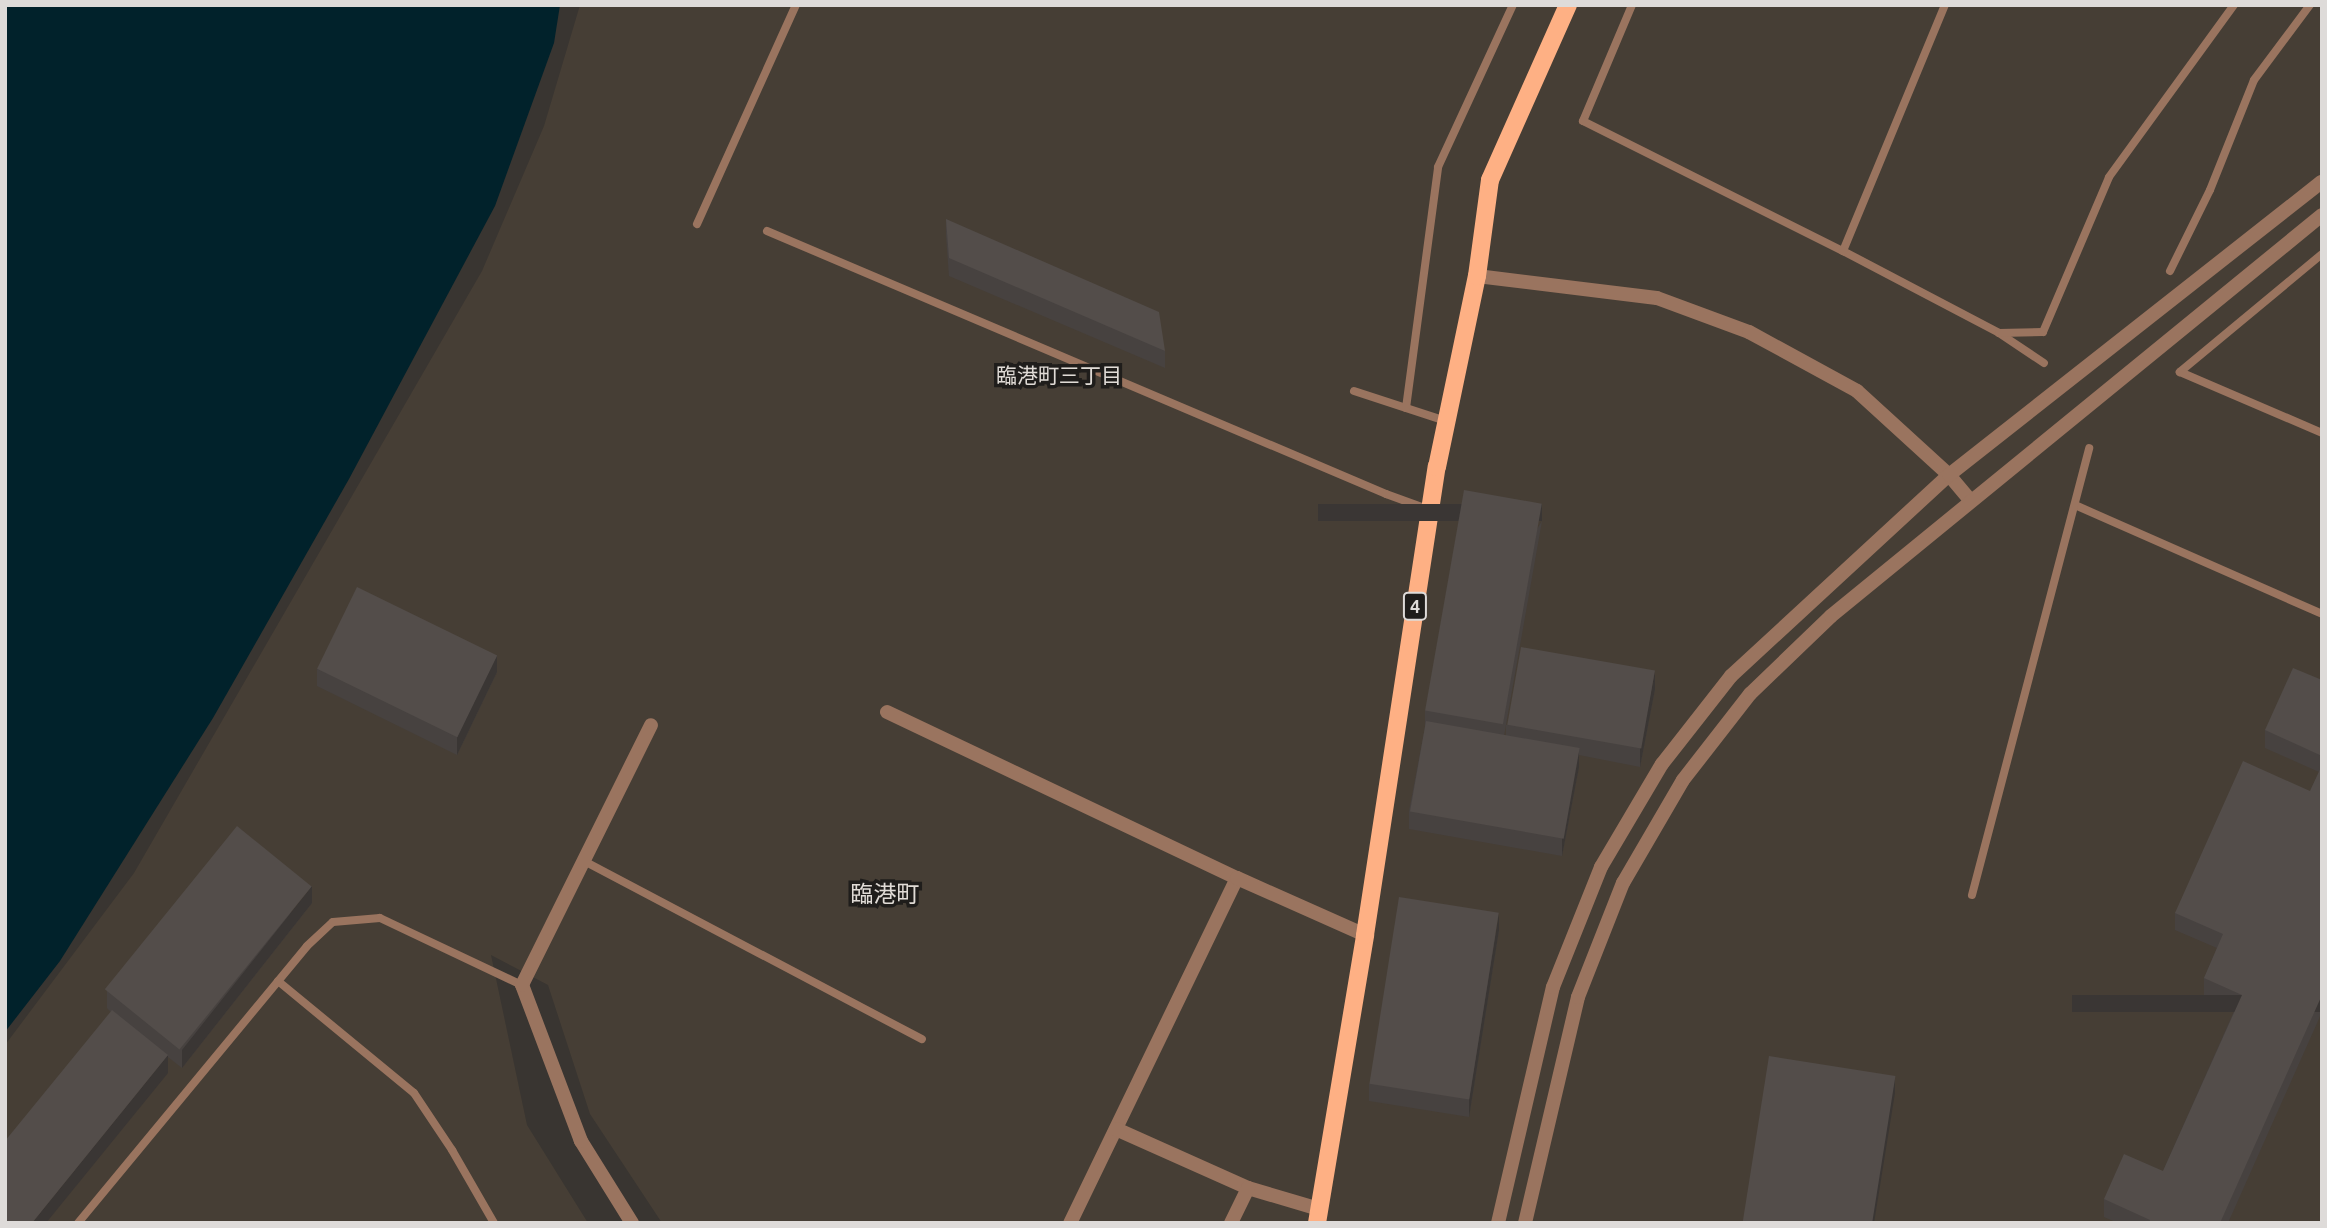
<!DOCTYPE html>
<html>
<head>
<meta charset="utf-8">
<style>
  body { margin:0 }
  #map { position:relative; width:2327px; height:1228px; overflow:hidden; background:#393531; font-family:Ubuntu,"Noto Sans JP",sans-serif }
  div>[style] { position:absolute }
  .built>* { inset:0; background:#463e35 }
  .water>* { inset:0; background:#01222b }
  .service>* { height:8px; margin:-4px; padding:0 4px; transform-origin:4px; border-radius:4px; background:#9a745f }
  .minor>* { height:14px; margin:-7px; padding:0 7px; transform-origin:7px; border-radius:7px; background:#9a745f }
  .tertiary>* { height:14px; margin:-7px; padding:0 7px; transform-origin:7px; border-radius:7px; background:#9a745f }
  .primary>* { height:18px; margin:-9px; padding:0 9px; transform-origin:9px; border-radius:9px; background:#feb084 }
  .wall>* { inset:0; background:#474240 }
  .shaded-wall>* { inset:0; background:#3a3634; transform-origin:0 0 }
  .building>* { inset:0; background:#534d4a; transform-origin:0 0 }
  span { translate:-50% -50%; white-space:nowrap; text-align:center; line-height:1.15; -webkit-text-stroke:7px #1f1d1b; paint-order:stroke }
  .shield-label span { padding:2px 5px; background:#1f1d1b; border:2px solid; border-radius:5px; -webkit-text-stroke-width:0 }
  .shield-label { font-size:18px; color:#dedbd9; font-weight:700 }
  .neighbourhood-label { font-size:21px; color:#e0dbd6 }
  .quarter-label { font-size:23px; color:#e0dbd6 }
  .frame { position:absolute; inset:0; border:7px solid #dedbd9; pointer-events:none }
</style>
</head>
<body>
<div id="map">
  <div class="built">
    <i style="clip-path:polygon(580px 5px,2322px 5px,2322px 1223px,662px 1223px,590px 1114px,548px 985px,491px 955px,527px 1125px,588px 1223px,5px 1223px,5px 1045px,134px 873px,482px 271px,544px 126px)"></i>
  </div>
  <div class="water">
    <i style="clip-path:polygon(5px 5px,560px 5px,554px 43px,495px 206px,349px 479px,213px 718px,60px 961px,5px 1032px)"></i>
  </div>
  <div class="service">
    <i style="left:1632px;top:5px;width:126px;rotate:112.9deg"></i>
    <i style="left:1583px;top:121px;width:291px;rotate:26.6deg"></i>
    <i style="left:1843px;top:251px;width:176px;rotate:27.7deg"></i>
    <i style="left:1999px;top:333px;width:54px;rotate:33.7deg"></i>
    <i style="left:697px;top:224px;width:240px;rotate:-65.7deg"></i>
    <i style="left:767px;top:231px;width:673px;rotate:23.02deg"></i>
    <i style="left:1386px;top:494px;width:47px;rotate:20deg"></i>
    <i style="left:1843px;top:251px;width:266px;rotate:-67.5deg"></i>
    <i style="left:2322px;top:254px;width:185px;rotate:140.3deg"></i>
    <i style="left:2180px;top:372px;width:155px;rotate:23.2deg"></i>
    <i style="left:2170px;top:271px;width:90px;rotate:-63.7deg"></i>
    <i style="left:2210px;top:190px;width:118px;rotate:-68.2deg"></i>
    <i style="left:2254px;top:80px;width:94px;rotate:-53.3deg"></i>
    <i style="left:1999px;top:333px;width:44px;rotate:-1.3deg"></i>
    <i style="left:2043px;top:332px;width:168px;rotate:-66.9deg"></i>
    <i style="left:2109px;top:177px;width:213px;rotate:-54deg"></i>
    <i style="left:1354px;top:391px;width:97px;rotate:18.1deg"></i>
    <i style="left:1406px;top:408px;width:243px;rotate:-82.4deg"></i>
    <i style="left:1438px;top:167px;width:179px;rotate:-65.2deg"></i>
    <i style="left:2075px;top:505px;width:270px;rotate:23.8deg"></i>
    <i style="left:584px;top:861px;width:382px;rotate:27.8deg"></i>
    <i style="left:1972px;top:895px;width:462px;rotate:-75.3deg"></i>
    <i style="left:278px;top:981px;width:176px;rotate:39.5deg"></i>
    <i style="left:414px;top:1093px;width:69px;rotate:56.3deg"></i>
    <i style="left:452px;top:1150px;width:84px;rotate:60.1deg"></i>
    <i style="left:78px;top:1223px;width:359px;rotate:-50.4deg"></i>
    <i style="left:307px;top:946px;width:35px;rotate:-43deg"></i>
    <i style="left:333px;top:922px;width:47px;rotate:-4.9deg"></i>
    <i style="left:380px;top:918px;width:157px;rotate:25.3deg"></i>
  </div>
  <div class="minor">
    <i style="left:1477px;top:276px;width:181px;rotate:7deg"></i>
    <i style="left:1657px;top:298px;width:98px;rotate:20.3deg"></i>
    <i style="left:1749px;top:332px;width:123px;rotate:28.6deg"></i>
    <i style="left:1857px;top:391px;width:125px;rotate:42.4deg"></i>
    <i style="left:1949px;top:475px;width:33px;rotate:50deg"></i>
    <i style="left:887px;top:712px;width:387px;rotate:25.4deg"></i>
    <i style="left:1237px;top:878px;width:383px;rotate:115.8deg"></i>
    <i style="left:1237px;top:878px;width:140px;rotate:24deg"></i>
    <i style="left:1116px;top:1129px;width:145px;rotate:24.1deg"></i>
    <i style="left:1248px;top:1188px;width:74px;rotate:16.5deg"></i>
    <i style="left:1231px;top:1223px;width:39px;rotate:-64deg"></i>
  </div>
  <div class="tertiary">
    <i style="left:632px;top:1223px;width:97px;rotate:-121.9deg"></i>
    <i style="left:581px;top:1141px;width:167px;rotate:-110.7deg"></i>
    <i style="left:522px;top:985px;width:290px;rotate:-63.6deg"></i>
    <i style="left:1498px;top:1223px;width:242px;rotate:-76.9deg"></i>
    <i style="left:1553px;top:987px;width:129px;rotate:-68.2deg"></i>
    <i style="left:1601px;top:867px;width:120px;rotate:-59.4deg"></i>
    <i style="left:1662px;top:764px;width:112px;rotate:-51.9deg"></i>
    <i style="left:1731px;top:676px;width:297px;rotate:-42.7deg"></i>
    <i style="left:1949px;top:475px;width:474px;rotate:-38.2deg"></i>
    <i style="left:1525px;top:1223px;width:232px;rotate:-76.8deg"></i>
    <i style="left:1578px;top:997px;width:123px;rotate:-68.5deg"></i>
    <i style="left:1623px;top:883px;width:119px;rotate:-59.8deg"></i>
    <i style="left:1683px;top:780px;width:109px;rotate:-52.1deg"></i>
    <i style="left:1750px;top:694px;width:112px;rotate:-43.9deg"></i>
    <i style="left:1831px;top:616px;width:634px;rotate:-39.24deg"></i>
  </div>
  <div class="primary">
    <i style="left:1317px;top:1223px;width:292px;rotate:-80.5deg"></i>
    <i style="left:1365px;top:935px;width:474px;rotate:-81.3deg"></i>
    <i style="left:1437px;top:467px;width:195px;rotate:-78.2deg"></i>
    <i style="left:1477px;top:276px;width:97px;rotate:-82.3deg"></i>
    <i style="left:1490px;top:180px;width:192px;rotate:-66deg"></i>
  </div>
  <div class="wall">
    <i style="clip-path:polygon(946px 219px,1165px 351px,1165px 368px,949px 276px,946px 236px)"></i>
    <i style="clip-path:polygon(1542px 521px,1504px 736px,1506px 736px,1506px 725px,1655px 689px,1640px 767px,1579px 755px,1579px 767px,1562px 856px,1409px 829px,1409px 811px,1425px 727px,1425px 711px)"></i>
    <i style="clip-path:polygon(317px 669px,497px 672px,457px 755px,317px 686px)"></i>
    <i style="clip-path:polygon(2322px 680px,2322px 1012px,2228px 1223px,2118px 1223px,2104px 1217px,2104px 1199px,2163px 1171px,2235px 1009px,2204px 995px,2204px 978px,2217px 948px,2175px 930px,2175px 913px,2310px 791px,2319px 772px,2265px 748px,2265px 730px)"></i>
    <i style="clip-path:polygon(312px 903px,182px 1068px,168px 1057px,168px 1073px,107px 1008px,107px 991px)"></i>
    <i style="clip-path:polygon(1499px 930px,1469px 1117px,1369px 1101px,1369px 1084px)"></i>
  </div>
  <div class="shaded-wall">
    <i style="left:1542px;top:504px;width:17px;height:224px;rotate:90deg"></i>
    <i style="clip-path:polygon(497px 655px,497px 672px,457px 755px,457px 737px)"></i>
    <i style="clip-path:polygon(1655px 671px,1655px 689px,1640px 767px,1640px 749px)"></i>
    <i style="clip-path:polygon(1579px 749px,1579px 767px,1562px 856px,1562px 839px)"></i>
    <i style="clip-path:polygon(312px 886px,312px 903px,182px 1068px,182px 1050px)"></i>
    <i style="clip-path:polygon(1499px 913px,1499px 930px,1469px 1117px,1469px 1100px)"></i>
    <i style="left:2322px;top:995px;width:17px;height:250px;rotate:90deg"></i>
    <i style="clip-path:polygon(168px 1055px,168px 1073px,46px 1223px,32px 1223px)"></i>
    <i style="clip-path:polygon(1895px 1076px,1895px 1093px,1874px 1223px,1871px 1223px)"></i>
  </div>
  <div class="building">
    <i style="clip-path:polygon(946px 219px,1159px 312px,1165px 351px,949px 258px)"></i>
    <i style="left:1464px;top:490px;width:79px;height:224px;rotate:10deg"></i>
    <i style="left:357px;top:587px;width:156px;height:91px;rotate:26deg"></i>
    <i style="left:1521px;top:647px;width:136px;height:79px;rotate:10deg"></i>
    <i style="clip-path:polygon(2293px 668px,2322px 680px,2322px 756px,2265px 730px)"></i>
    <i style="left:1426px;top:721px;width:156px;height:92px;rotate:10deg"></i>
    <i style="clip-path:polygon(2243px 761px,2310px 791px,2322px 765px,2322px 995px,2220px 1223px,2149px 1223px,2150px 1220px,2104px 1199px,2124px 1154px,2163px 1171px,2242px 995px,2204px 978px,2223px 934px,2175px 913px)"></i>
    <i style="left:237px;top:826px;width:96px;height:210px;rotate:39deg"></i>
    <i style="left:1399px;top:897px;width:101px;height:189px;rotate:9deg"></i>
    <i style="clip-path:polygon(112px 1010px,168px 1055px,32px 1223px,5px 1223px,5px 1141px)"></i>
    <i style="left:1769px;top:1056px;width:128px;height:169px;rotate:9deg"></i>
  </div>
  <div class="shield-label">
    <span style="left:1415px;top:606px">4</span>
  </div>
  <div class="neighbourhood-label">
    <span style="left:1059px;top:375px">臨港町三丁目</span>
  </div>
  <div class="quarter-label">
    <span style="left:885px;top:894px">臨港町</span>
  </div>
  <div class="frame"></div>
</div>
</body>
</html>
